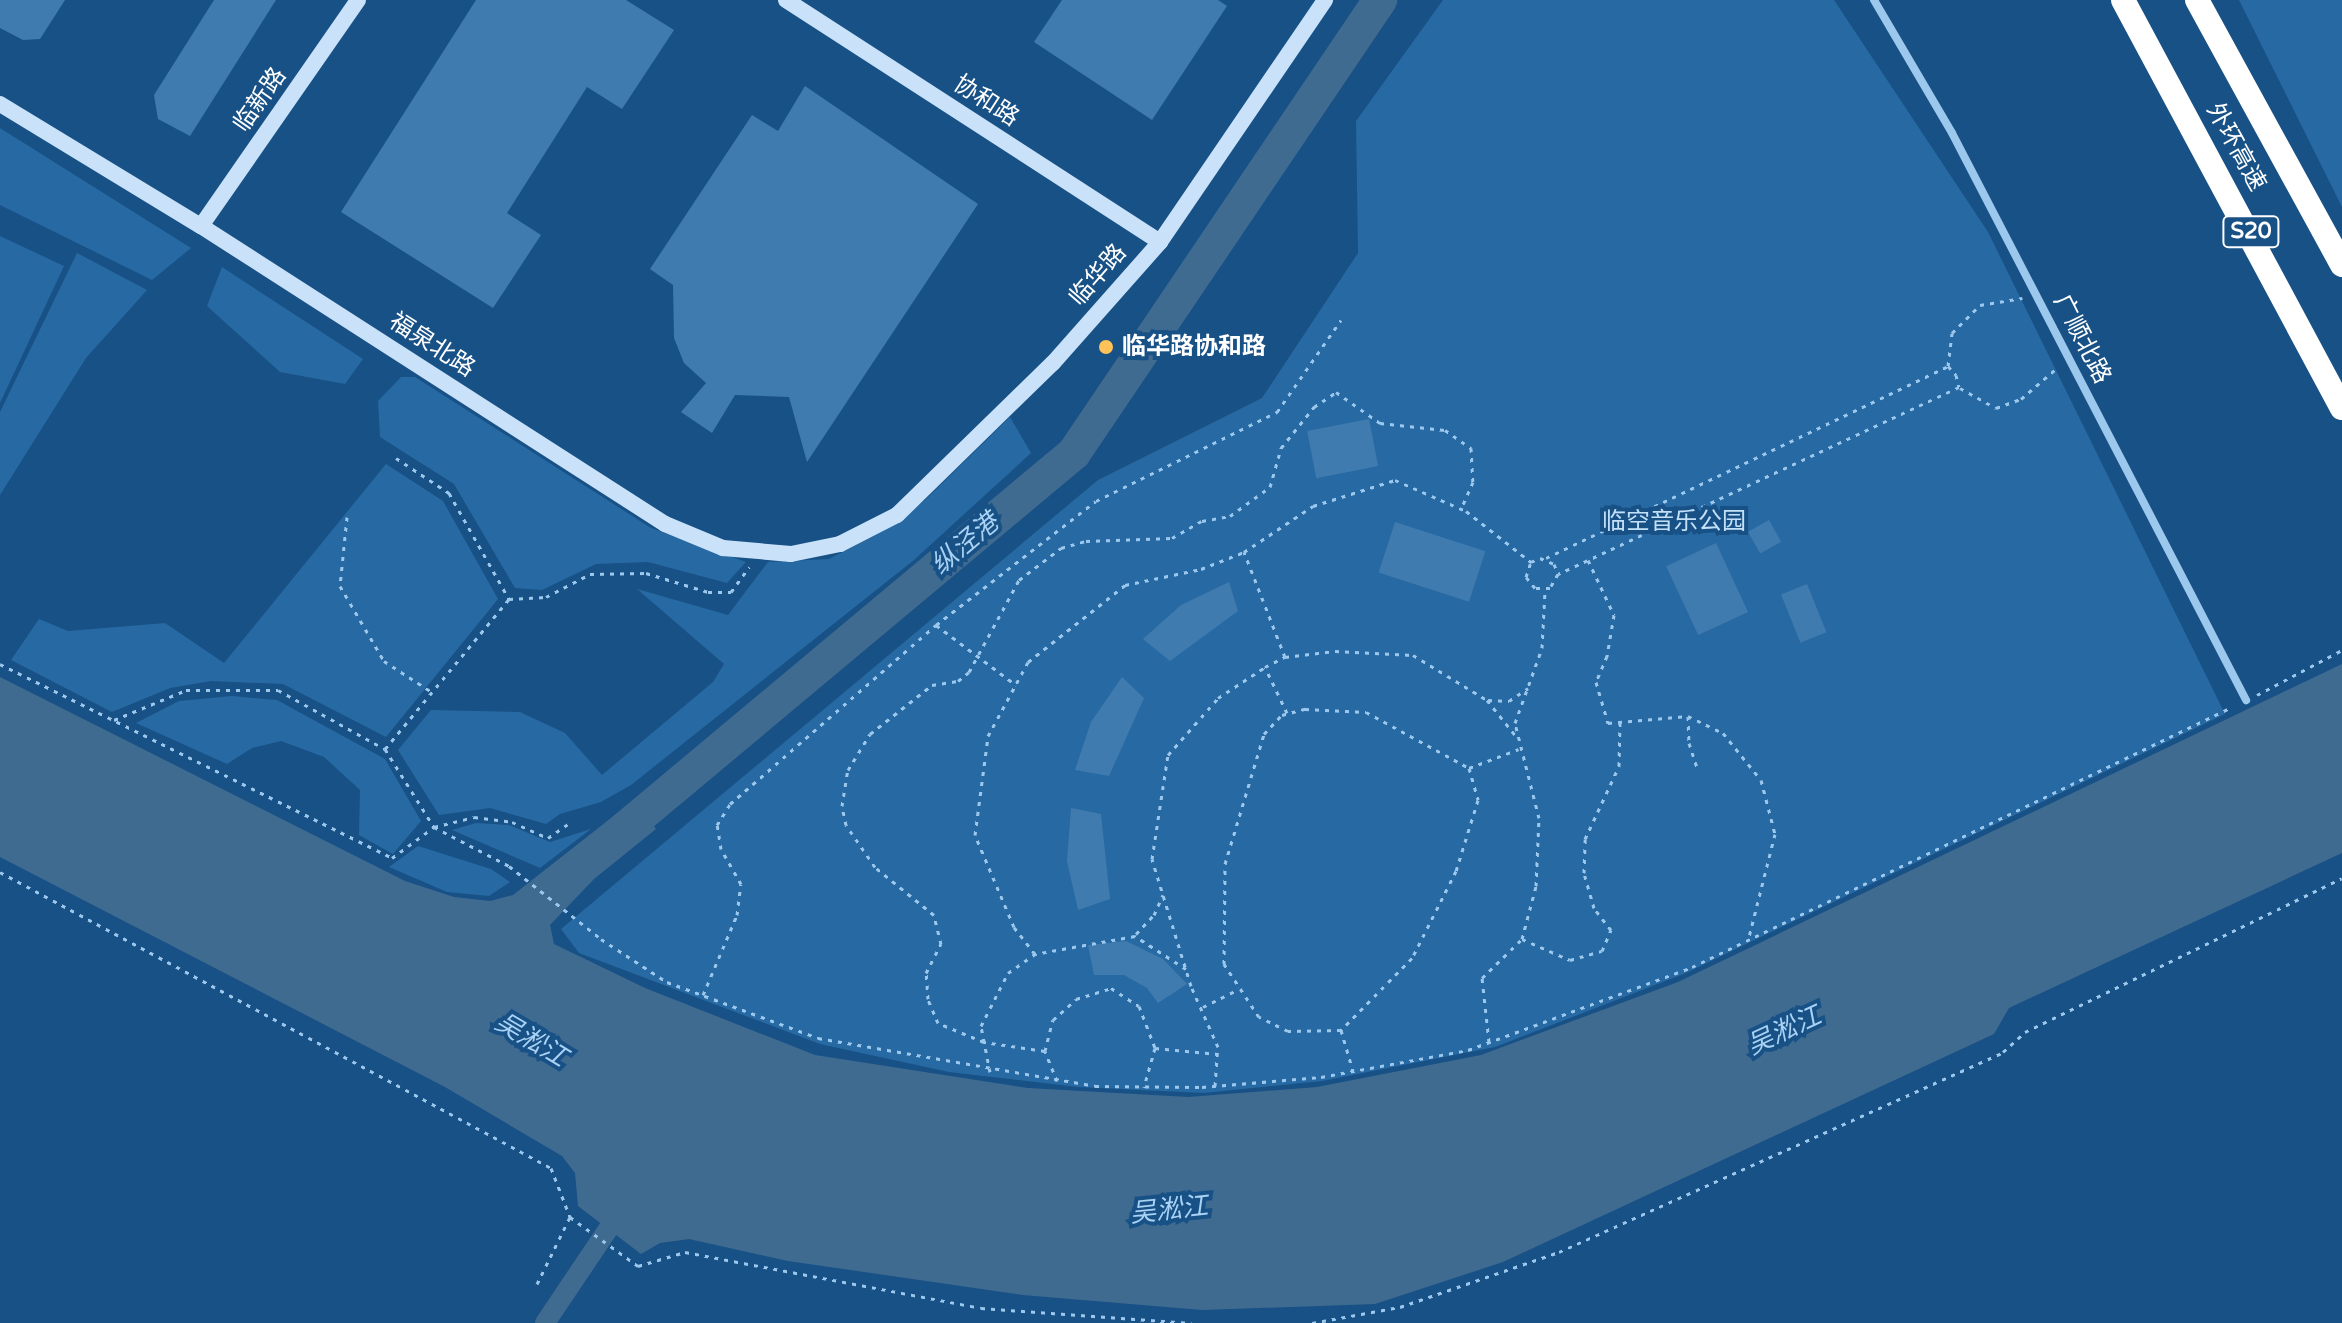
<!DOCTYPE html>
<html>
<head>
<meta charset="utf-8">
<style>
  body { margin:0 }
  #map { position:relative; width:2342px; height:1323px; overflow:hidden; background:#185186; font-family:"Varela Round","Noto Sans SC",sans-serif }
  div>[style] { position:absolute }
  .green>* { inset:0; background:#2769a3 }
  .water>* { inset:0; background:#406b91 }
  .canal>* { height:20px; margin:-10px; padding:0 10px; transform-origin:10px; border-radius:10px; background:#406b91 }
  .river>* { height:34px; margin:-17px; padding:0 17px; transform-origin:17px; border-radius:17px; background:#406b91 }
  .building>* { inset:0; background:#407baf; transform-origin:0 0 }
  .path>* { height:3px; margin-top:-1.5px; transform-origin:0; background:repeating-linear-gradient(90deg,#9dc8ed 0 4px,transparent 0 10px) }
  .street>* { height:8px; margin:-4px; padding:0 4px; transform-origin:4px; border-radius:4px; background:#9dc8ed }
  .secondary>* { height:16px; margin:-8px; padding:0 8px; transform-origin:8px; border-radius:8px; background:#cae2f9 }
  .highway>* { height:24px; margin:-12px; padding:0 12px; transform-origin:12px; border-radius:12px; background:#fff }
  .dots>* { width:22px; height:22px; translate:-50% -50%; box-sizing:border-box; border:4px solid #185186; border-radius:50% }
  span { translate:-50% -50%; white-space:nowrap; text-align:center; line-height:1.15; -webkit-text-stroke:8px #185186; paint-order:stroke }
  .shield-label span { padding:2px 6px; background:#185186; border:2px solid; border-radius:6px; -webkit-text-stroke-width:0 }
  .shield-label { font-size:22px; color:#fff; font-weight:700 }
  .street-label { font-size:24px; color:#fff }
  .poi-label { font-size:24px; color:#fff; font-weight:700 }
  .left { translate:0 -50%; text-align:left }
  .park-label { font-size:24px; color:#c3e0f9 }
  .water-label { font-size:26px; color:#a9d2f4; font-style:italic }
</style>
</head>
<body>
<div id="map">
  <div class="green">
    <i style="clip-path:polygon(1443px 0,1834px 0,1988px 232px,2225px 714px,1686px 973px,1495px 1047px,1322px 1081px,1204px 1093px,1078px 1087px,949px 1072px,820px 1044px,579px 953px,561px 929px,1098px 480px,1262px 398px,1358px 253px,1356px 121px)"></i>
    <i style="clip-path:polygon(2239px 0,2342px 0,2342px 207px)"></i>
    <i style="clip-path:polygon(0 128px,191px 248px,152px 280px,0 205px)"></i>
    <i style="clip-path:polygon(0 236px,64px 266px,0 403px)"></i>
    <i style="clip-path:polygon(77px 253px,147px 290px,86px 358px,0 495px,0 412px)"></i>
    <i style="clip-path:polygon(222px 267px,363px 359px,345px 384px,280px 372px,207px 306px)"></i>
    <i style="clip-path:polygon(401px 377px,415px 377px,651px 528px,746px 562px,727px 583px,648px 562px,596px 564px,542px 590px,515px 588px,454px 484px,380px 437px,378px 401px)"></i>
    <i style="clip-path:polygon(1010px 417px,1031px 453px,914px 560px,631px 785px,601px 802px,560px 814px,546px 824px,490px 808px,439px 815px,398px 750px,431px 710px,520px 712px,565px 733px,602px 775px,713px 682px,724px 664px,637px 589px,728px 615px,768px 562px,829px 559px,885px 530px,925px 500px)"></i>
    <i style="clip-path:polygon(386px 464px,443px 501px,498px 599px,386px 737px,283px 684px,211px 681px,170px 688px,112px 712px,11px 660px,39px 619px,68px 631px,165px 623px,224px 663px)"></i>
    <i style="clip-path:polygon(232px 696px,277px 700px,385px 759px,421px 821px,393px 854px,359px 835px,360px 790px,324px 757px,281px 741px,252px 748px,227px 764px,136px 723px,179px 701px)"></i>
    <i style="clip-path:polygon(476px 823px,509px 825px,550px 842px,591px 829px,540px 868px,452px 830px)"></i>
    <i style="clip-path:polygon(418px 846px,491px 869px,510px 882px,489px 896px,447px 892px,389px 867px)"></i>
  </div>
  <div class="water">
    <i style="clip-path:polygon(2342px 664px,2342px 853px,2009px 1008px,1994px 1034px,1503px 1262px,1375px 1304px,1202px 1310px,1023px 1295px,788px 1261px,689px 1239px,660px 1243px,641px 1254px,578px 1206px,575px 1173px,562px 1156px,445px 1087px,0 857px,0 677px,405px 881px,454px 897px,490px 901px,513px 895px,634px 800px,656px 829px,594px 879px,550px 925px,554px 944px,645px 988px,815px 1055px,1028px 1088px,1188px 1097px,1317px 1087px,1481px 1055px,1678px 982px)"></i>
  </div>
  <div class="canal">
    <i style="left:545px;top:1323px;width:140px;rotate:-56.1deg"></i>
  </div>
  <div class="river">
    <i style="left:610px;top:841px;width:605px;rotate:-39.9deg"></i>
    <i style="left:1074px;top:453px;width:547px;rotate:-55.96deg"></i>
  </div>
  <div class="building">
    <i style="clip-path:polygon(0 0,65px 0,40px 39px,23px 40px,0 28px)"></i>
    <i style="clip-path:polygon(214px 0,276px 0,190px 136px,158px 119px,154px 95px)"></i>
    <i style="clip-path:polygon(476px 0,626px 0,674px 30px,622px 109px,587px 87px,507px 213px,541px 235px,493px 308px,341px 212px)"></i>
    <i style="clip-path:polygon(1062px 0,1218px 0,1227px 6px,1152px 120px,1034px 42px)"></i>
    <i style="clip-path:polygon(805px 86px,978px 204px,807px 462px,789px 397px,735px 395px,712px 433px,681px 412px,706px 383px,684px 363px,674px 338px,673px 285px,650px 269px,752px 115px,778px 131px)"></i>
    <i style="left:1369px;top:419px;width:48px;height:63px;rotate:79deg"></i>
    <i style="left:1769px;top:520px;width:25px;height:24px;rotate:61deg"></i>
    <i style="left:1395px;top:522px;width:95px;height:53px;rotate:18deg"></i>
    <i style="left:1716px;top:543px;width:76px;height:55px;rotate:65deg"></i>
    <i style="clip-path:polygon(1229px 582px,1238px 611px,1170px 661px,1143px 639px,1181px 605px)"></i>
    <i style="left:1807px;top:584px;width:52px;height:28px;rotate:68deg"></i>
    <i style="clip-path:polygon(1122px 677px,1144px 698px,1109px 776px,1075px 770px,1091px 722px)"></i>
    <i style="clip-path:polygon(1071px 808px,1101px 814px,1110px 899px,1078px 910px,1067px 861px)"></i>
    <i style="clip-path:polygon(1126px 941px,1163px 959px,1187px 984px,1158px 1003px,1147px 988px,1124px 975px,1094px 975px,1088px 945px)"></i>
  </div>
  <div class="path">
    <i style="left:1948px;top:366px;width:33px;rotate:-83deg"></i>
    <i style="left:1952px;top:333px;width:40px;rotate:-45deg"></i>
    <i style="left:1980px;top:305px;width:43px;rotate:-9.5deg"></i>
    <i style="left:1960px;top:388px;width:41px;rotate:29.1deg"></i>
    <i style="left:1996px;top:408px;width:27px;rotate:-20deg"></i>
    <i style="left:2021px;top:399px;width:48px;rotate:-40.7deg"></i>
    <i style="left:396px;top:458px;width:64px;rotate:33.4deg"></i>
    <i style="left:449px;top:493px;width:122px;rotate:60.5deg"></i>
    <i style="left:347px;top:517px;width:69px;rotate:95.8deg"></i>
    <i style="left:340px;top:586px;width:87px;rotate:59.6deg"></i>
    <i style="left:384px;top:661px;width:57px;rotate:32.9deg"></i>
    <i style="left:1546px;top:558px;width:445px;rotate:-25.5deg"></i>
    <i style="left:1948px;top:366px;width:12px;rotate:48deg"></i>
    <i style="left:1956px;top:375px;width:12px;rotate:76deg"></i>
    <i style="left:1959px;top:387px;width:442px;rotate:155deg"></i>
    <i style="left:1558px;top:574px;width:16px;rotate:120deg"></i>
    <i style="left:1550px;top:588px;width:15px;rotate:180deg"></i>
    <i style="left:1535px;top:588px;width:14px;rotate:-129deg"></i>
    <i style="left:1526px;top:577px;width:16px;rotate:-72deg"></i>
    <i style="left:1531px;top:562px;width:10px;rotate:-24deg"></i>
    <i style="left:1540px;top:558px;width:15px;rotate:23deg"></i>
    <i style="left:1554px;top:564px;width:11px;rotate:68deg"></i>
    <i style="left:1588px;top:560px;width:61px;rotate:64.7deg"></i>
    <i style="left:1614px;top:615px;width:42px;rotate:99.7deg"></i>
    <i style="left:1607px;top:656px;width:28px;rotate:113deg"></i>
    <i style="left:1596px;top:682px;width:43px;rotate:73.7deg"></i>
    <i style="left:1608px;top:723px;width:80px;rotate:-5deg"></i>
    <i style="left:1688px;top:716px;width:39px;rotate:26deg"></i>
    <i style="left:1723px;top:733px;width:60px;rotate:51deg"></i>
    <i style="left:1761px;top:780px;width:56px;rotate:75.5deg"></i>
    <i style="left:1775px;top:834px;width:106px;rotate:104.2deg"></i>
    <i style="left:936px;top:625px;width:202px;rotate:-37.8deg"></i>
    <i style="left:1096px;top:501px;width:202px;rotate:-26.2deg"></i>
    <i style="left:1277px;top:412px;width:112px;rotate:-55.2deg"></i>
    <i style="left:1285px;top:657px;width:113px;rotate:-111.3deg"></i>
    <i style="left:1244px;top:552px;width:83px;rotate:-33.7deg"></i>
    <i style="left:1313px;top:506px;width:86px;rotate:-17.6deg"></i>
    <i style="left:1395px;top:480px;width:77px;rotate:23.6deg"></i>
    <i style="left:1466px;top:511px;width:83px;rotate:38.1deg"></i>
    <i style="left:0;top:664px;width:437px;rotate:26.3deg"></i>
    <i style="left:392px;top:858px;width:52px;rotate:-36.4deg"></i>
    <i style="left:434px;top:827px;width:85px;rotate:27.5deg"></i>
    <i style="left:509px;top:866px;width:117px;rotate:38.4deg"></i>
    <i style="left:601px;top:939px;width:79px;rotate:33.1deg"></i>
    <i style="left:667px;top:982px;width:161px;rotate:20.3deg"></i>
    <i style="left:818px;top:1038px;width:281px;rotate:9.8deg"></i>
    <i style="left:1095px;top:1086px;width:107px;rotate:0.5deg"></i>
    <i style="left:1202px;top:1087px;width:119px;rotate:-4.8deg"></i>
    <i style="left:1321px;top:1077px;width:149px;rotate:-10.4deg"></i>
    <i style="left:1468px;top:1050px;width:239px;rotate:-20.3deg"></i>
    <i style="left:1692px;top:967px;width:599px;rotate:-25.71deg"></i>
    <i style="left:2257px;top:695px;width:96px;rotate:-27.9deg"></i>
    <i style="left:1488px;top:700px;width:21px;rotate:3deg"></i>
    <i style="left:1509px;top:701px;width:23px;rotate:-34deg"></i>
    <i style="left:1287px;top:713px;width:51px;rotate:-115.6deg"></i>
    <i style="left:1265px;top:667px;width:22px;rotate:-27deg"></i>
    <i style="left:1285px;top:657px;width:50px;rotate:-6.8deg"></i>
    <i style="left:1335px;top:651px;width:78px;rotate:2.9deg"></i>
    <i style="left:1413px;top:655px;width:87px;rotate:31.3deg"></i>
    <i style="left:1487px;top:700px;width:45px;rotate:51.3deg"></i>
    <i style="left:1688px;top:716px;width:27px;rotate:88deg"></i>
    <i style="left:1689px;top:743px;width:28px;rotate:72deg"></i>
    <i style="left:114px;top:720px;width:78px;rotate:-22.6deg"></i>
    <i style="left:186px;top:690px;width:92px"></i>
    <i style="left:278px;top:690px;width:122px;rotate:28.9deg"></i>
    <i style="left:385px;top:749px;width:92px;rotate:57.9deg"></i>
    <i style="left:434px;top:827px;width:41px;rotate:-14deg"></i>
    <i style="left:474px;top:817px;width:38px;rotate:7deg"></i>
    <i style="left:512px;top:822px;width:39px;rotate:24deg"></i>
    <i style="left:548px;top:838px;width:29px;rotate:-35deg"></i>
    <i style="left:385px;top:749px;width:195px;rotate:-50.4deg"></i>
    <i style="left:509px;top:599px;width:37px;rotate:-3deg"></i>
    <i style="left:546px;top:597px;width:50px;rotate:-27.6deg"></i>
    <i style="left:590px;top:574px;width:56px;rotate:-1deg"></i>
    <i style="left:646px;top:573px;width:65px;rotate:17deg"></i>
    <i style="left:708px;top:592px;width:23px"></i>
    <i style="left:731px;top:592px;width:31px;rotate:-54deg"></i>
    <i style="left:1469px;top:768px;width:33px;rotate:74deg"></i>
    <i style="left:1478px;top:800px;width:74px;rotate:107.2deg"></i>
    <i style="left:1456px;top:871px;width:97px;rotate:116.8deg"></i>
    <i style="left:1412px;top:958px;width:101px;rotate:134.6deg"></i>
    <i style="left:1341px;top:1030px;width:53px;rotate:178.9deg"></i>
    <i style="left:1288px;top:1031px;width:32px;rotate:-154deg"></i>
    <i style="left:1259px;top:1017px;width:64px;rotate:-123.4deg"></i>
    <i style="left:1224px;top:964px;width:100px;rotate:-89.4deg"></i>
    <i style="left:1225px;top:864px;width:136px;rotate:-73.3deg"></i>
    <i style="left:1264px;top:734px;width:26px;rotate:-47deg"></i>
    <i style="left:1282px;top:715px;width:24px;rotate:-15deg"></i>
    <i style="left:1305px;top:709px;width:61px;rotate:2.8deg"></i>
    <i style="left:1366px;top:712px;width:117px;rotate:28.5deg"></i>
    <i style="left:1469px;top:768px;width:53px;rotate:-20.8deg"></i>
    <i style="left:0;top:872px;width:625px;rotate:28.24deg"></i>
    <i style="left:551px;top:1168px;width:53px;rotate:68.8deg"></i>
    <i style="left:570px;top:1217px;width:84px;rotate:35.8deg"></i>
    <i style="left:638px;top:1266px;width:49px;rotate:-16.6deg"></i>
    <i style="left:685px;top:1252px;width:301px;rotate:10.7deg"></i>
    <i style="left:981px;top:1308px;width:211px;rotate:4.1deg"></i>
    <i style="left:1136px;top:934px;width:26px;rotate:-47deg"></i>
    <i style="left:1154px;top:915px;width:22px;rotate:-66deg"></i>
    <i style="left:1522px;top:939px;width:52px;rotate:23.6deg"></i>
    <i style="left:1570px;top:960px;width:33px;rotate:-16deg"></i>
    <i style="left:1602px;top:951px;width:23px;rotate:-67deg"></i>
    <i style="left:1611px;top:930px;width:28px;rotate:-128deg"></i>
    <i style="left:1594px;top:908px;width:36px;rotate:-106deg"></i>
    <i style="left:1584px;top:873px;width:34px;rotate:-88deg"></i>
    <i style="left:1585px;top:839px;width:81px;rotate:-65deg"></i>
    <i style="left:1619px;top:766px;width:43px;rotate:-88.7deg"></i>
    <i style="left:1186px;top:969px;width:61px;rotate:-147.1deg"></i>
    <i style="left:1135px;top:936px;width:102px;rotate:169.8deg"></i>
    <i style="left:1035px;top:954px;width:34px;rotate:-128deg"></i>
    <i style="left:1014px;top:927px;width:100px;rotate:-113deg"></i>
    <i style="left:975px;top:835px;width:100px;rotate:-82.5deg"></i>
    <i style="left:988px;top:736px;width:84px;rotate:-61.6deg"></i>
    <i style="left:1028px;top:662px;width:124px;rotate:-38.4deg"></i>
    <i style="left:1125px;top:585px;width:78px;rotate:-11.9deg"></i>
    <i style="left:1201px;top:569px;width:46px;rotate:-21.6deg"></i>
    <i style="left:703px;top:995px;width:87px;rotate:-67deg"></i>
    <i style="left:737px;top:915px;width:31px;rotate:-83deg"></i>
    <i style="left:741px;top:884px;width:40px;rotate:-119.7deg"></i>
    <i style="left:721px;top:849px;width:24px;rotate:-99deg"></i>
    <i style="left:717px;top:825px;width:25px;rotate:-58deg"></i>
    <i style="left:730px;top:804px;width:273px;rotate:-41deg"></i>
    <i style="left:936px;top:625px;width:100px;rotate:36.9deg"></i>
    <i style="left:1203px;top:1007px;width:40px;rotate:-26.6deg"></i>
    <i style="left:1341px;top:1030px;width:43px;rotate:73.7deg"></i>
    <i style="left:1489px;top:1042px;width:64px;rotate:-96.2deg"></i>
    <i style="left:1482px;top:978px;width:56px;rotate:-44.3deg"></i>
    <i style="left:1522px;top:939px;width:55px;rotate:-75.2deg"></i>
    <i style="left:1536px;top:886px;width:68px;rotate:-87.5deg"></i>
    <i style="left:1539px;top:818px;width:98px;rotate:-104.2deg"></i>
    <i style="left:1515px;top:723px;width:80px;rotate:-70.2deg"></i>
    <i style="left:1542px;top:648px;width:58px;rotate:-87deg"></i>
    <i style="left:1155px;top:1048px;width:63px;rotate:5.4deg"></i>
    <i style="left:1045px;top:1051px;width:32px;rotate:-76deg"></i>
    <i style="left:1053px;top:1020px;width:31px;rotate:-42deg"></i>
    <i style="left:1076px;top:999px;width:37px;rotate:-17deg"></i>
    <i style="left:1111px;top:988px;width:33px;rotate:33deg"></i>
    <i style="left:1139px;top:1006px;width:45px;rotate:69.1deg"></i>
    <i style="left:1155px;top:1048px;width:41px;rotate:105.8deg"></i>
    <i style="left:990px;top:1072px;width:47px;rotate:-101.1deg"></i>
    <i style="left:981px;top:1026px;width:59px;rotate:-63deg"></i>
    <i style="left:1008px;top:973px;width:33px;rotate:-35deg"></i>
    <i style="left:1057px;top:1081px;width:32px;rotate:-112deg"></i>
    <i style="left:1045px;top:1051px;width:62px;rotate:-171.6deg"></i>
    <i style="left:984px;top:1042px;width:50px;rotate:-157.6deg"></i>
    <i style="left:938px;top:1023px;width:26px;rotate:-113deg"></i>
    <i style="left:928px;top:999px;width:26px;rotate:-94deg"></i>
    <i style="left:926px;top:973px;width:33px;rotate:-63deg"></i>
    <i style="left:941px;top:944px;width:30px;rotate:-104deg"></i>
    <i style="left:934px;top:915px;width:76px;rotate:-140.9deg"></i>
    <i style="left:875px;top:867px;width:51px;rotate:-124.6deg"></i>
    <i style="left:846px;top:825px;width:19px;rotate:-102deg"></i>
    <i style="left:842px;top:806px;width:36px;rotate:-81deg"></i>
    <i style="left:848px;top:770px;width:42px;rotate:-58.6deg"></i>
    <i style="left:870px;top:734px;width:79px;rotate:-38.3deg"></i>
    <i style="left:932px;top:685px;width:26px;rotate:-9deg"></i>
    <i style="left:958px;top:681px;width:14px;rotate:-39deg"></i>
    <i style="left:969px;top:672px;width:105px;rotate:-61.5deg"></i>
    <i style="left:1019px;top:580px;width:53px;rotate:-37.3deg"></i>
    <i style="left:1061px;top:548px;width:26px;rotate:-16deg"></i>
    <i style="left:1086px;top:541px;width:86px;rotate:-2deg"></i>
    <i style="left:1172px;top:538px;width:34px;rotate:-30deg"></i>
    <i style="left:1202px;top:521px;width:28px;rotate:-10deg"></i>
    <i style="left:1230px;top:516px;width:49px;rotate:-35.9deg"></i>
    <i style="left:1270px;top:487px;width:41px;rotate:-74.2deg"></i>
    <i style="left:1281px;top:448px;width:53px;rotate:-51.2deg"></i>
    <i style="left:1314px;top:407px;width:27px;rotate:-34deg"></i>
    <i style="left:1336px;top:392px;width:54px;rotate:35.2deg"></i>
    <i style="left:1380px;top:423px;width:65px;rotate:6.1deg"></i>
    <i style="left:1445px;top:430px;width:32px;rotate:35deg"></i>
    <i style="left:1471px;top:448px;width:34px;rotate:87deg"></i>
    <i style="left:1473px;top:482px;width:30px;rotate:114deg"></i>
    <i style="left:1215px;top:1086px;width:39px;rotate:-86deg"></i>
    <i style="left:1218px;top:1047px;width:67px;rotate:-113.9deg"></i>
    <i style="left:1191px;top:986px;width:133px;rotate:-107.1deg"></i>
    <i style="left:1152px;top:859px;width:105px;rotate:-81.3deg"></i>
    <i style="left:1168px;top:755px;width:76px;rotate:-48.7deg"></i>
    <i style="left:1218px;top:698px;width:56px;rotate:-33.4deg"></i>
    <i style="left:537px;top:1284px;width:75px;rotate:-63.8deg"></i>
    <i style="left:1312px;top:1323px;width:89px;rotate:-10.3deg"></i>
    <i style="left:1400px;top:1307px;width:168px;rotate:-19.1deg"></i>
    <i style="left:1559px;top:1252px;width:487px;rotate:-24.2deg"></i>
    <i style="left:2003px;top:1052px;width:30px;rotate:-42deg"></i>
    <i style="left:2025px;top:1032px;width:352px;rotate:-25.9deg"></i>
  </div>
  <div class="street">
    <i style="left:1874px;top:0;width:154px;rotate:59.6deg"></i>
    <i style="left:1952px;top:133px;width:639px;rotate:62.59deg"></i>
  </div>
  <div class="secondary">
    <i style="left:786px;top:0;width:445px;rotate:32.9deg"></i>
    <i style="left:0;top:104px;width:235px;rotate:31.3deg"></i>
    <i style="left:201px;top:226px;width:551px;rotate:32.71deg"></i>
    <i style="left:665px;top:524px;width:63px;rotate:22.5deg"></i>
    <i style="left:723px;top:548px;width:68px;rotate:5deg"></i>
    <i style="left:791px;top:554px;width:50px;rotate:-11.5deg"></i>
    <i style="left:840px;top:544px;width:64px;rotate:-27deg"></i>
    <i style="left:897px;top:515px;width:218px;rotate:-44.3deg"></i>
    <i style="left:1053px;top:363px;width:162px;rotate:-48.5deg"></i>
    <i style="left:1160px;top:242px;width:293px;rotate:-55.7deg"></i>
    <i style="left:201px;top:226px;width:275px;rotate:-55.2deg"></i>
  </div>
  <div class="highway">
    <i style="left:2123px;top:0;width:463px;rotate:61.8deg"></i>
    <i style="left:2197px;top:0;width:302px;rotate:61.3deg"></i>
  </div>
  <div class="dots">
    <i style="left:1106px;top:347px;background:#ffc259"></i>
  </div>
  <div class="shield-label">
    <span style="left:2251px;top:232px">S20</span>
  </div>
  <div class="street-label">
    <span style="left:260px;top:100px;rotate:-55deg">临新路</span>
    <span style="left:986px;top:101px;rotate:33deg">协和路</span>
    <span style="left:2236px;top:147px;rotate:61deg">外环高速</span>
    <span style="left:1098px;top:275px;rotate:-49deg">临华路</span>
    <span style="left:2082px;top:339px;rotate:63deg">广顺北路</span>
    <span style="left:432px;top:345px;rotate:33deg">福泉北路</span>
  </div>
  <div class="poi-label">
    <span class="left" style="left:1122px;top:347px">临华路协和路</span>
  </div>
  <div class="park-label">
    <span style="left:1674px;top:522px">临空音乐公园</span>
  </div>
  <div class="water-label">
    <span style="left:965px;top:544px;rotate:-40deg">纵泾港</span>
    <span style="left:1784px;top:1031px;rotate:-25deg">吴淞江</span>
    <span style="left:531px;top:1040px;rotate:31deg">吴淞江</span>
    <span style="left:1169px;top:1210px;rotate:-6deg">吴淞江</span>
  </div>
</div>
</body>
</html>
